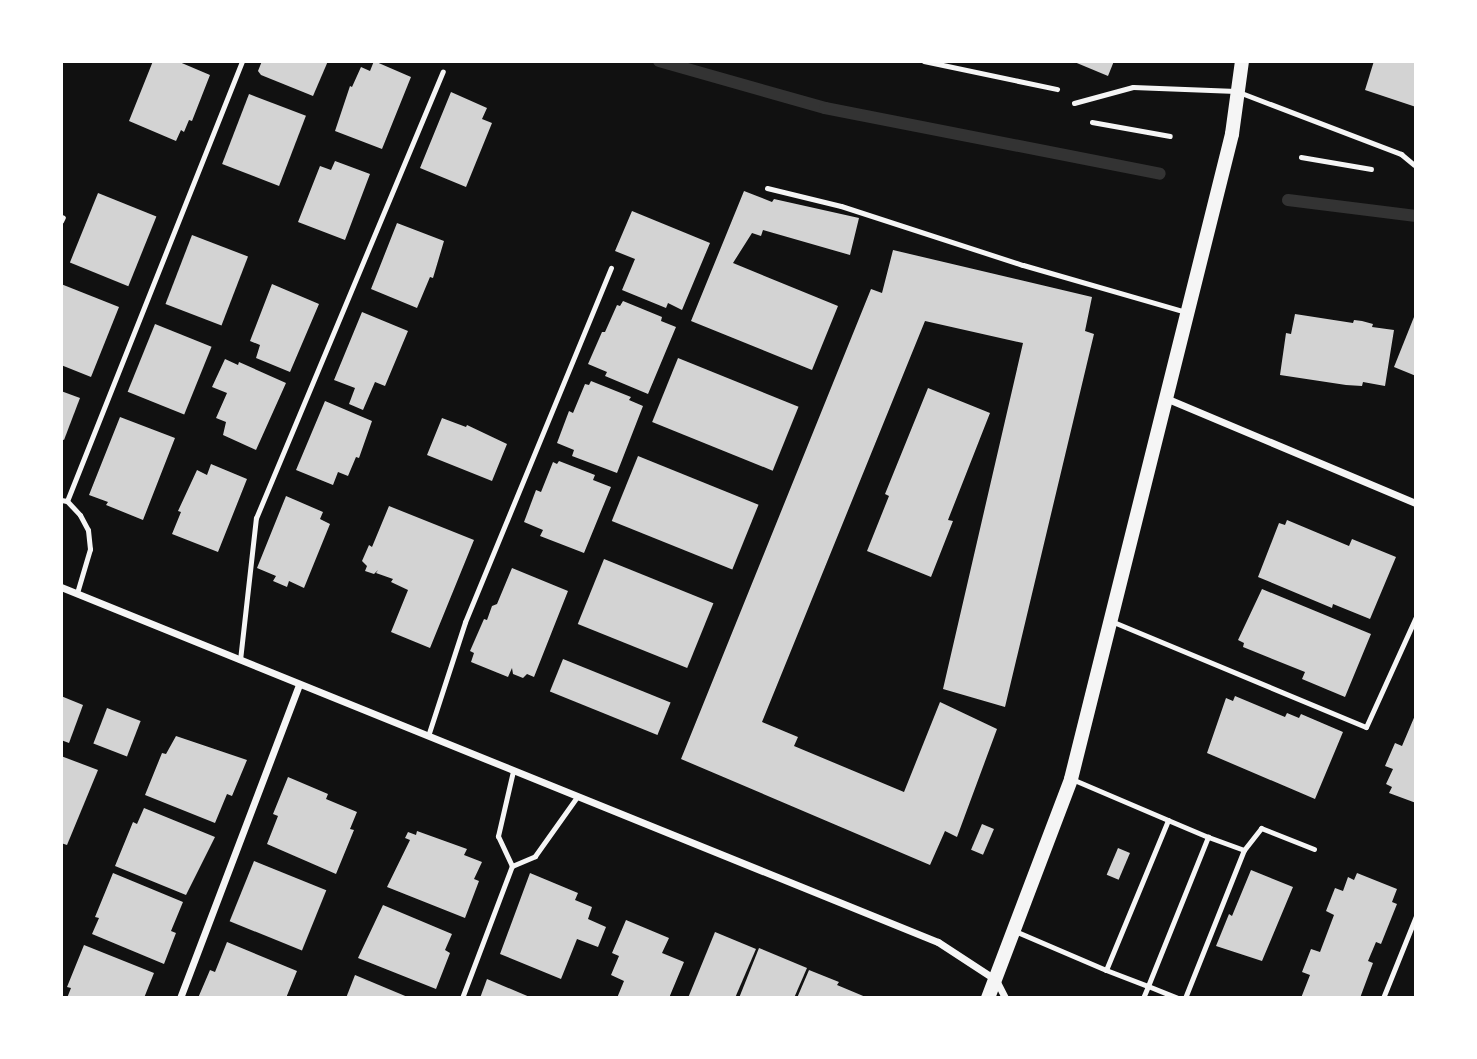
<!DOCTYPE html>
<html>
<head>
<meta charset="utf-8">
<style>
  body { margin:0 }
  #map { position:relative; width:1477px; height:1059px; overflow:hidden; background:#111; font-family:Mulish,sans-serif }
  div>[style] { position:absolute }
  .stream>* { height:12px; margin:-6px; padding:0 6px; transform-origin:6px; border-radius:6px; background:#333 }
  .building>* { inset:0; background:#d3d3d3; transform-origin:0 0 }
  .path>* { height:4.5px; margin:-2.25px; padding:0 2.25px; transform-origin:2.25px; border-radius:2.25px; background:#f5f5f5 }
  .service>* { height:5px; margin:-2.5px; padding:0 2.5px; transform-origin:2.5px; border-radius:2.5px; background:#f5f5f5 }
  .minor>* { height:7px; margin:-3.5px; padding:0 3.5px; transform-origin:3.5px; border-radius:3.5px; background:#f5f5f5 }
  .secondary>* { height:14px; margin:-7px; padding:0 7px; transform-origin:7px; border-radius:7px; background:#f5f5f5 }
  span { translate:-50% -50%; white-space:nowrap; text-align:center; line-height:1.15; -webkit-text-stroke:5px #fff; paint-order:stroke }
  .frame { position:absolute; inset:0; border:63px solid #fff; pointer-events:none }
</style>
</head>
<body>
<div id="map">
  <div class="stream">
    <i style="left:659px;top:61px;width:173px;rotate:15.8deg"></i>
    <i style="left:825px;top:108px;width:341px;rotate:11.1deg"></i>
    <i style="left:1288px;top:200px;width:129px;rotate:7.1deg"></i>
  </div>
  <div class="building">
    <i style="clip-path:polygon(153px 61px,177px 61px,210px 75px,192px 121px,189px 120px,184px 132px,181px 130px,176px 141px,129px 121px)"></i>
    <i style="clip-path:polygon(262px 61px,328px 61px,313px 96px,261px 75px,258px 71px)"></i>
    <i style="clip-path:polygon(374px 61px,411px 77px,382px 149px,335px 131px,350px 86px,352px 87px,361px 67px,370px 71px)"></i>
    <i style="clip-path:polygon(1072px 61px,1114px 61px,1108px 76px)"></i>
    <i style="clip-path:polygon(1374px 61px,1416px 61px,1416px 107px,1365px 90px)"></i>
    <i style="clip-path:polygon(451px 92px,487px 108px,482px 119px,492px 123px,466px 187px,420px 168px)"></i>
    <i style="left:249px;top:94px;width:61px;height:75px;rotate:21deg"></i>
    <i style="clip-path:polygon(335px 161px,370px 174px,345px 240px,298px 222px,320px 166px,331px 170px)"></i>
    <i style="clip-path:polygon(744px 191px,772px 202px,774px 199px,859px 218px,850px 255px,763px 230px,761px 236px,752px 233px,733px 263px,838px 306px,812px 370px,691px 321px)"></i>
    <i style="left:98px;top:193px;width:63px;height:75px;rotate:22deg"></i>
    <i style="clip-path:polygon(632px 211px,710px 243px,682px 310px,668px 303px,666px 308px,622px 290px,635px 259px,615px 251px)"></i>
    <i style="clip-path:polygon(397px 223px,444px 241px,433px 278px,430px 277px,417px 308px,371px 289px)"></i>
    <i style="left:192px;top:235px;width:60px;height:74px;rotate:21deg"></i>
    <i style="clip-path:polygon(893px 250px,1092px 297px,1085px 331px,1094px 334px,1005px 707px,943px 689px,1023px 343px,925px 321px,762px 722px,798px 737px,794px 746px,904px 792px,940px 702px,997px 729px,957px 837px,945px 831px,930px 865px,681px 759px,871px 289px,882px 293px)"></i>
    <i style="clip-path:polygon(61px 284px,119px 307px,91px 377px,61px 365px)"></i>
    <i style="clip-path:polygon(272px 284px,319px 304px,290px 372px,256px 358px,260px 345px,250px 341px)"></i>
    <i style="clip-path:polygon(623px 301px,662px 317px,661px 321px,676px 327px,648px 394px,605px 376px,607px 372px,588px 364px,602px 332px,605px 332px,617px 305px,620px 306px)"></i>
    <i style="clip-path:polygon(362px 312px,408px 331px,385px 386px,375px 382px,363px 410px,349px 404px,355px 388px,334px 380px)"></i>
    <i style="clip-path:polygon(1416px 312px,1416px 376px,1394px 367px)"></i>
    <i style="clip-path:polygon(1295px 314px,1353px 323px,1354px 320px,1362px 321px,1373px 324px,1372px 327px,1394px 330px,1385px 386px,1363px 382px,1362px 386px,1346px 385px,1280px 375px,1286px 333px,1291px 334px)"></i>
    <i style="left:155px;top:324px;width:61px;height:73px;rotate:22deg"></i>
    <i style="left:678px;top:358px;width:130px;height:69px;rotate:22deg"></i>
    <i style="clip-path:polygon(225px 359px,238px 365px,239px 362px,286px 383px,256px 450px,223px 435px,226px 422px,216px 418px,227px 393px,212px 387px)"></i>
    <i style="clip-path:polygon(591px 381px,631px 397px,629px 400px,643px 406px,617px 473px,572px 456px,574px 450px,557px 443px,569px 411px,573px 413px,585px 384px,589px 385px)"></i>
    <i style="clip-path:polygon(928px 388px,990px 413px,948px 520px,953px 521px,931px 577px,867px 551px,889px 496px,885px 494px)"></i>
    <i style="clip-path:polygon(61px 391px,80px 398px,64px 440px,61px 439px)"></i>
    <i style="clip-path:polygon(325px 401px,372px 421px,359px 458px,356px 457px,348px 476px,338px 472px,333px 485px,296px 470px)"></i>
    <i style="clip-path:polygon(120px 417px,175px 438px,143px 520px,106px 505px,108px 502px,89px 495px)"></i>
    <i style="clip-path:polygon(442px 418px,466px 427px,467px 425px,507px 444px,492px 481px,427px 455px)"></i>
    <i style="left:638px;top:456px;width:130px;height:70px;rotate:22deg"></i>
    <i style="clip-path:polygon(559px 461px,595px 475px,593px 480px,611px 487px,584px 553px,540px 536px,543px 530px,524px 522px,536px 490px,541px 492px,553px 462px,557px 464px)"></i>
    <i style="clip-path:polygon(211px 464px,247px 479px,218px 552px,172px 534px,181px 512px,178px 511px,197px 470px,207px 475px)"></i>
    <i style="clip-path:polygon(286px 496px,323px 512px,320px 519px,330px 524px,304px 588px,289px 581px,287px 587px,273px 581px,276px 576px,257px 568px)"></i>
    <i style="clip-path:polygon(389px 506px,474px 540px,430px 648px,391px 632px,408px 590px,391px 582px,393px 579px,376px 573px,378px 570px,374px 574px,365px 571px,367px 566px,362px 561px,369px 545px,372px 547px)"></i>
    <i style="clip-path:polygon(1287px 520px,1349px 546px,1352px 539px,1396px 557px,1370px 619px,1333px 604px,1332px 608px,1258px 577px,1279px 523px,1285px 525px)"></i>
    <i style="left:604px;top:559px;width:118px;height:70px;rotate:22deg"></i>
    <i style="clip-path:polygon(512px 568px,568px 591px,534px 677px,527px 674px,523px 678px,513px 674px,512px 668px,508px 677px,471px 662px,474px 653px,470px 651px,484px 619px,487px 620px,492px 606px,497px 604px)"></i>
    <i style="clip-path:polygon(1262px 589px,1371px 634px,1345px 697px,1302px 679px,1305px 672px,1243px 647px,1244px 643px,1238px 640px)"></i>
    <i style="left:563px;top:659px;width:116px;height:35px;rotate:22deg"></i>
    <i style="clip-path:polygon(61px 696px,83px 705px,69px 743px,61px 740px)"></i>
    <i style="clip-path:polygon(1235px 696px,1285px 717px,1287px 713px,1299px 718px,1301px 714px,1343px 732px,1315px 799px,1207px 753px,1226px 698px,1233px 701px)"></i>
    <i style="left:107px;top:708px;width:36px;height:38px;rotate:21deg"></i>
    <i style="clip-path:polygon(1416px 713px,1416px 803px,1389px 793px,1392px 787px,1386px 784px,1393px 769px,1385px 766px,1395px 743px,1402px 746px)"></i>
    <i style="clip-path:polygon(176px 736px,247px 760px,232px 796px,227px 794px,215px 823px,145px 795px,162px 753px,166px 754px)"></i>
    <i style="clip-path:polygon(61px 756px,98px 770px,67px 845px,61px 843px)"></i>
    <i style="clip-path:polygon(288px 777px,328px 794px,326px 799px,357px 812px,350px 829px,354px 830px,336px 874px,267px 844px,278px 816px,273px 814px)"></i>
    <i style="clip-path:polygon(144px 808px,215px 837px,186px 895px,115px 866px,133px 822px,137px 824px)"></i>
    <i style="left:982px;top:824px;width:13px;height:28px;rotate:23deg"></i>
    <i style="clip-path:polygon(417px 831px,467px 849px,464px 855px,482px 862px,474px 879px,479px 881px,465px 918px,387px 887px,410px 840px,405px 838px,408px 832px,416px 835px)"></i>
    <i style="left:1118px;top:848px;width:13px;height:29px;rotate:23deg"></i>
    <i style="left:254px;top:861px;width:78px;height:65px;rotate:22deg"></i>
    <i style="clip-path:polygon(1251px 870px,1293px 887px,1262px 961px,1216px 946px,1229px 914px,1232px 916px)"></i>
    <i style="clip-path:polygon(113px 873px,183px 902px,171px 931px,176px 933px,164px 964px,92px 934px,99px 918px,95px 917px)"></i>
    <i style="clip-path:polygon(530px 873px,578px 893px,575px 900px,592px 907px,588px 919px,606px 927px,598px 947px,577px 939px,561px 979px,500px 954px)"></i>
    <i style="clip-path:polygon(1357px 873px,1397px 889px,1392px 902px,1397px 904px,1381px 944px,1376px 942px,1368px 961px,1373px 963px,1360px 998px,1301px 998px,1310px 975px,1302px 972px,1311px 949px,1320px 952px,1334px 915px,1326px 911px,1335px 888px,1343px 891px,1348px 877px,1354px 880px)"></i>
    <i style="clip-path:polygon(383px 905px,452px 934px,445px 950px,450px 953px,436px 989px,358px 958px)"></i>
    <i style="clip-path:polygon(626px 920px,669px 938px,662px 953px,684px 962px,669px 998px,617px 998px,624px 981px,611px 975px,619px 956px,612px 953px)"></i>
    <i style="clip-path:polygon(715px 932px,756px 949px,735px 998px,688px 998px)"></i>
    <i style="clip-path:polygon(227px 942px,297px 971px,286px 998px,198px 998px,210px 970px,215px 972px)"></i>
    <i style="clip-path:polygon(84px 945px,154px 973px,144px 998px,67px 998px,71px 988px,67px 987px)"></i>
    <i style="clip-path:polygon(759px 948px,807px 968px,794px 998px,739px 998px)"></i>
    <i style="clip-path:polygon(809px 970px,839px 982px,837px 985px,868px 998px,797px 998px)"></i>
    <i style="clip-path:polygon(355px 975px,410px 998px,346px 998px)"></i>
    <i style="clip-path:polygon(487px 979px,532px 998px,480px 998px)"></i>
  </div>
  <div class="path">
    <i style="left:924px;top:61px;width:136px;rotate:11.9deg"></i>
    <i style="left:1092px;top:122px;width:79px;rotate:10.2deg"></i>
    <i style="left:1301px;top:157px;width:71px;rotate:9.7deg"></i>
  </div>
  <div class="service">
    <i style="left:1074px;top:103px;width:61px;rotate:-15.2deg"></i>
    <i style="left:1133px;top:87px;width:103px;rotate:2.2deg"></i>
    <i style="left:1236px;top:91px;width:177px;rotate:20.9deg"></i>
    <i style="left:1401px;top:154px;width:17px;rotate:40deg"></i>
    <i style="left:767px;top:188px;width:76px;rotate:13.7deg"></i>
    <i style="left:841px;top:206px;width:191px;rotate:18deg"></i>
    <i style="left:1023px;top:265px;width:170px;rotate:16.1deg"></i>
    <i style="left:61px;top:221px;width:4px;rotate:-63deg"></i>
    <i style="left:61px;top:500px;width:6px;rotate:9deg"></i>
    <i style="left:67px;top:501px;width:19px;rotate:47deg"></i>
    <i style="left:80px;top:515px;width:17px;rotate:62deg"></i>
    <i style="left:88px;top:530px;width:19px;rotate:84deg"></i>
    <i style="left:90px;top:549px;width:46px;rotate:106.5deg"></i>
    <i style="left:67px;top:501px;width:474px;rotate:-68.3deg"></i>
    <i style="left:1111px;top:621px;width:276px;rotate:22.6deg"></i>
    <i style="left:1366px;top:727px;width:121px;rotate:-65.6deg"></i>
    <i style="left:240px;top:660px;width:143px;rotate:-83.6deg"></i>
    <i style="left:256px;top:518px;width:484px;rotate:-67.3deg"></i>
    <i style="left:428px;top:736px;width:120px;rotate:-72deg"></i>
    <i style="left:465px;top:622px;width:383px;rotate:-67.6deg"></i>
    <i style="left:513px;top:771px;width:67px;rotate:103deg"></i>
    <i style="left:498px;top:836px;width:33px;rotate:65deg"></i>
    <i style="left:512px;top:866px;width:25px;rotate:-23deg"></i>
    <i style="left:535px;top:856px;width:72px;rotate:-54.6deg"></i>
    <i style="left:1244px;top:850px;width:28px;rotate:-52deg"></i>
    <i style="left:1261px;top:828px;width:57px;rotate:21.6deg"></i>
    <i style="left:1015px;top:931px;width:99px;rotate:23.2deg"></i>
    <i style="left:1106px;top:970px;width:162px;rotate:-67.5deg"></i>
    <i style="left:1168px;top:820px;width:102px;rotate:-156.9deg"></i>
    <i style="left:1106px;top:970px;width:45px;rotate:20.9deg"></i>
    <i style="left:1148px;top:986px;width:161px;rotate:-68.1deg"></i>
    <i style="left:1208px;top:837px;width:43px;rotate:-157deg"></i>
    <i style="left:462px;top:998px;width:141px;rotate:-69.3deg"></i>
    <i style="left:1143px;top:998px;width:13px;rotate:-67deg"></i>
    <i style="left:1148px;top:986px;width:31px;rotate:22deg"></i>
    <i style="left:1185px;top:998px;width:159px;rotate:-68.3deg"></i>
    <i style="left:1244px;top:850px;width:38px;rotate:-160deg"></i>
    <i style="left:1383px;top:998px;width:88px;rotate:-68.1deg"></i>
  </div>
  <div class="minor">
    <i style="left:1168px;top:399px;width:269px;rotate:22.8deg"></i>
    <i style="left:61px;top:587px;width:946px;rotate:22.04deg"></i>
    <i style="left:938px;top:942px;width:69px;rotate:33.2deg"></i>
    <i style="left:996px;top:980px;width:20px;rotate:63deg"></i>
    <i style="left:180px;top:998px;width:335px;rotate:-69.2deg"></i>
  </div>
  <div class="secondary">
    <i style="left:988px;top:998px;width:234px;rotate:-69.2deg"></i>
    <i style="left:1071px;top:779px;width:665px;rotate:-75.98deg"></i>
    <i style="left:1232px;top:134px;width:74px;rotate:-82.2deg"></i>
  </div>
  <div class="frame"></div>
</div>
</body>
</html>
